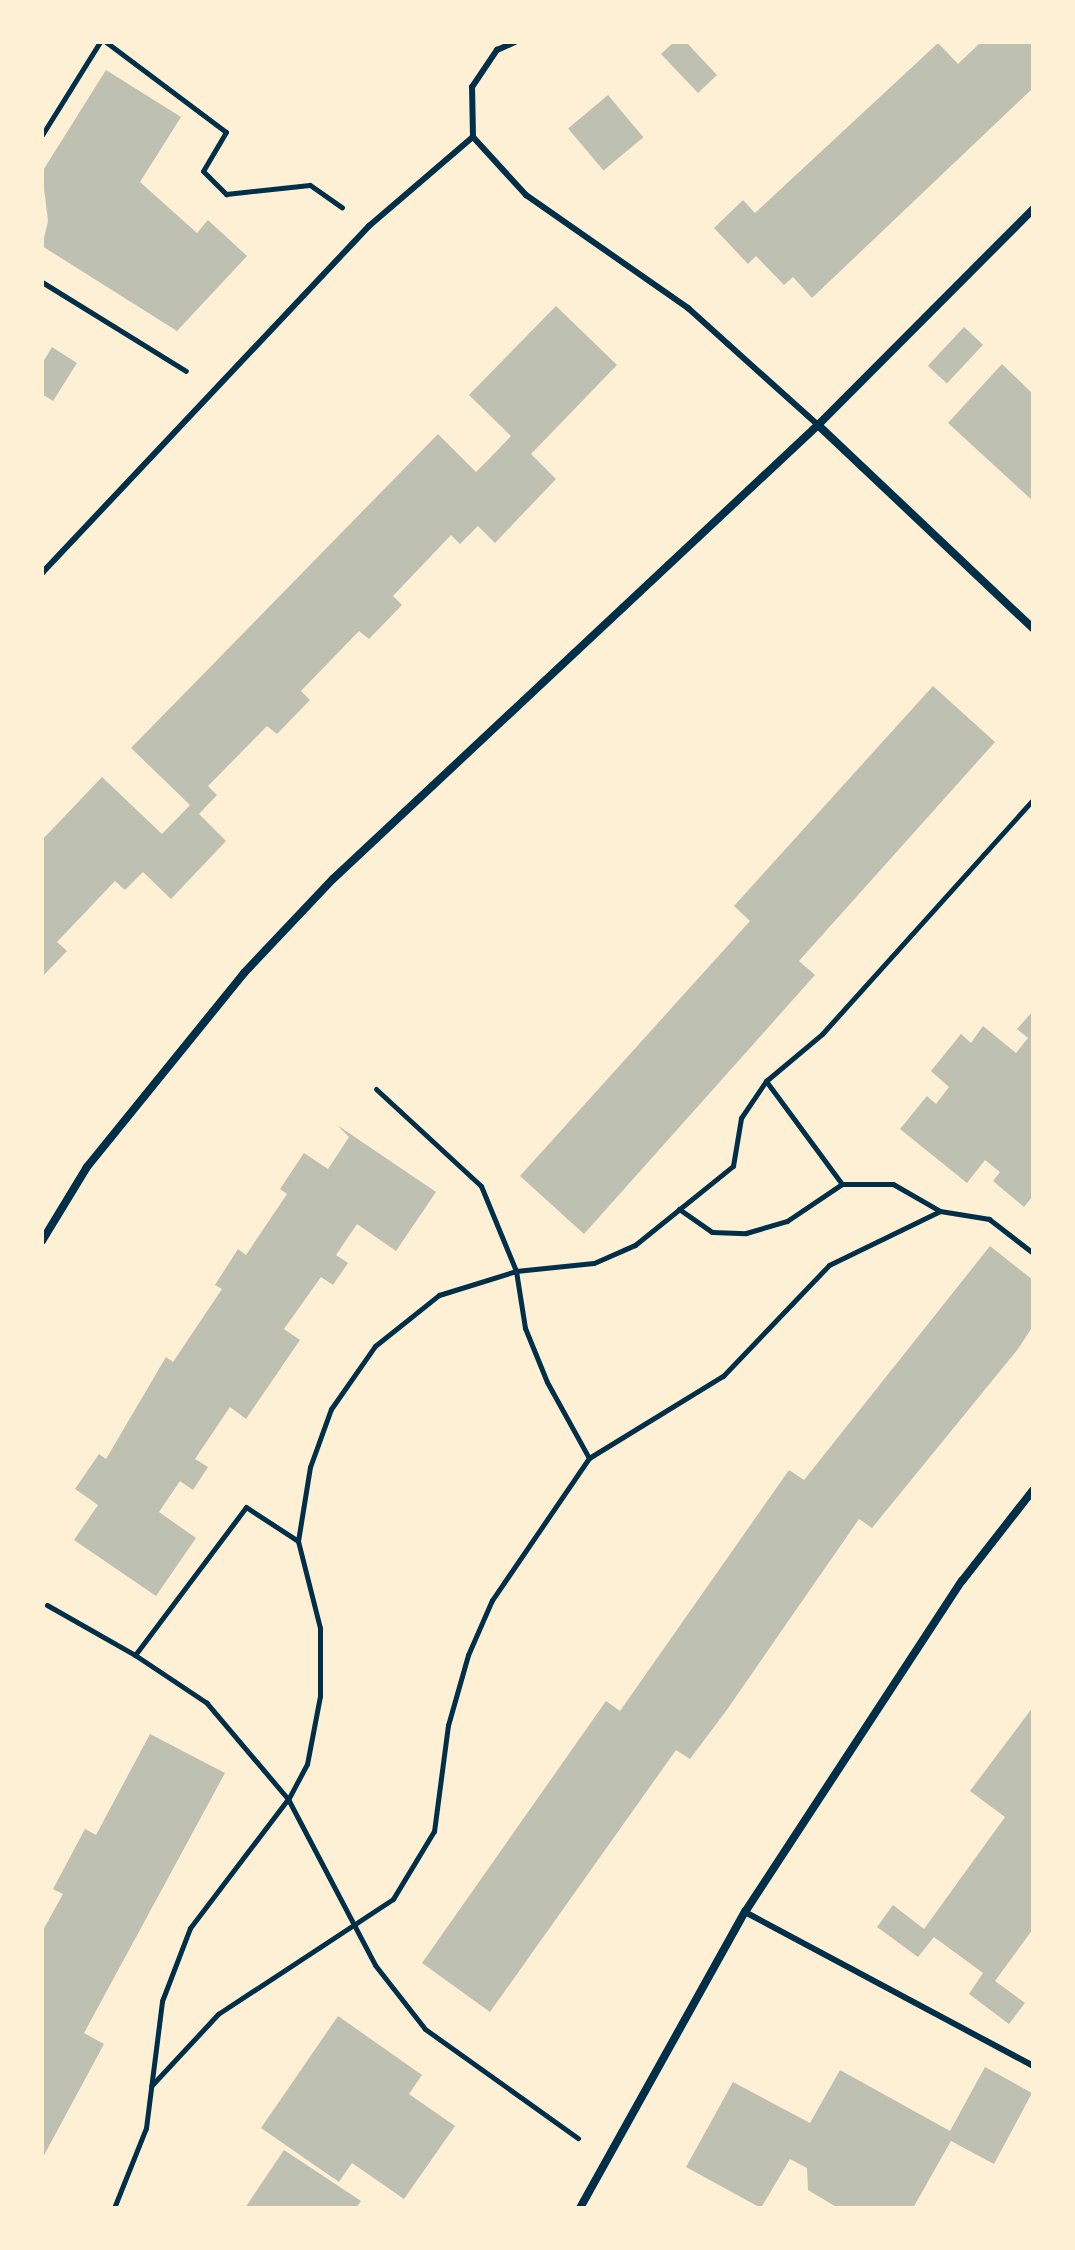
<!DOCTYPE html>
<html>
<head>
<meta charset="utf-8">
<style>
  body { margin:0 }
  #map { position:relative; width:1075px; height:2250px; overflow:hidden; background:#fdf0d5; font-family:"IBM Plex Sans",sans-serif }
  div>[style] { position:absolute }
  .building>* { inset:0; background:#bec0b2; transform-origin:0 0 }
  .path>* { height:5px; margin:-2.5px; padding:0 2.5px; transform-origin:2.5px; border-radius:2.5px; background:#003049 }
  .service>* { height:6px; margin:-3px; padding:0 3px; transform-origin:3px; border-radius:3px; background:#003049 }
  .minor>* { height:8px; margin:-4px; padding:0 4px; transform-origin:4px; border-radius:4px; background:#003049 }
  span { translate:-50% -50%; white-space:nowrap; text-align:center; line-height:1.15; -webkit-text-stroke:7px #fdf0d5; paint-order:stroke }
  .frame { position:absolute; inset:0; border:44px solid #fdf0d5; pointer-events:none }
</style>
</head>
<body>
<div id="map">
  <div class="building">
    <i style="clip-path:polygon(674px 42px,686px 42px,717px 75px,698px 93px,661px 54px)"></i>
    <i style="clip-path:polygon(981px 42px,1031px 42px,1033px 88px,812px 298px,793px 277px,784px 285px,756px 256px,748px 264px,714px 228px,743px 200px,755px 213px,938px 43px,958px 64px)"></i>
    <i style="clip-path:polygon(106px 70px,181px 117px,140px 182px,197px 233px,208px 220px,247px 256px,177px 331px,42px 246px,48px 221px,42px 172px)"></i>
    <i style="left:608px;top:95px;width:55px;height:52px;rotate:50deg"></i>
    <i style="clip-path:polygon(556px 306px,617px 365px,531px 454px,556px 479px,495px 543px,478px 526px,460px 544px,451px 535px,393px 596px,402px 605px,369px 639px,359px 631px,301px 691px,310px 700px,277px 734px,267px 726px,208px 786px,217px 795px,199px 814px,226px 841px,171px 899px,143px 872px,125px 890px,115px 881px,57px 942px,67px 951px,42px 977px,42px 840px,102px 777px,162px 834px,190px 805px,131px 748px,438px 434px,476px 472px,491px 457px,511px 436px,469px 395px)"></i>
    <i style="left:964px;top:327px;width:26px;height:53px;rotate:43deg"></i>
    <i style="clip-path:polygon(52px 347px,77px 363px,53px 401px,42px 394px,42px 364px)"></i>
    <i style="clip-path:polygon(1002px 364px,1033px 394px,1033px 501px,948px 423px)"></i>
    <i style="clip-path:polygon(933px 686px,995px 742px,799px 961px,815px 975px,584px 1234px,520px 1176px,750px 921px,734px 906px)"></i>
    <i style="clip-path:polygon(1033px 1011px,1033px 1196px,1024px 1207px,993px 1181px,1000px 1172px,985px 1160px,967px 1183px,900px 1129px,927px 1096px,936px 1104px,949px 1087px,931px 1071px,961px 1034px,971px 1043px,983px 1026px,1016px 1053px,1028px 1038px,1017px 1029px)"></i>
    <i style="clip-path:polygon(337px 1125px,436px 1192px,396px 1251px,357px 1224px,336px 1255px,348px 1263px,333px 1285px,321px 1277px,284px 1329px,300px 1340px,246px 1419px,230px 1407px,195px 1459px,208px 1467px,193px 1490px,180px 1481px,159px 1512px,196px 1538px,156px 1596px,74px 1540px,98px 1505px,75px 1489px,99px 1454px,106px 1459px,166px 1357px,173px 1362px,222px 1289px,215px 1285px,238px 1249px,246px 1255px,287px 1194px,280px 1189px,304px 1153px,328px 1169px,349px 1137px)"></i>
    <i style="clip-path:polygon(990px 1246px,1033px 1280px,1033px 1326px,1018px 1349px,872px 1528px,859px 1519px,726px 1711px,690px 1759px,676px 1750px,490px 2012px,422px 1963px,606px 1701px,620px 1711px,789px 1470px,804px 1480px)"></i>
    <i style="clip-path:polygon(1033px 1707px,1033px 1929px,995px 1981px,1025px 2003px,1009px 2024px,969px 1994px,983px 1973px,934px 1937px,918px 1957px,877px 1927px,893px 1905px,924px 1929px,1005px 1817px,970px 1791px)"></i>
    <i style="clip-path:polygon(150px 1734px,225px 1773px,84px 2033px,104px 2044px,42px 2159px,42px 1932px,63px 1894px,53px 1889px,85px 1829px,96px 1835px)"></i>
    <i style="clip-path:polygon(338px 2016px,422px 2075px,409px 2094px,455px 2126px,404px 2199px,352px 2163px,339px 2182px,261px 2128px)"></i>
    <i style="clip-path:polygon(985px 2067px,1032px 2093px,994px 2164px,951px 2141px,913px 2208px,838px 2208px,808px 2190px,807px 2168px,790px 2159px,761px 2208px,686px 2167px,733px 2082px,810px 2123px,840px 2070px,950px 2131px)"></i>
    <i style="clip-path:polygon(284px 2150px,361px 2201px,356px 2208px,245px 2208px)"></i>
  </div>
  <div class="path">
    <i style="left:106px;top:42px;width:150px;rotate:36.9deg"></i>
    <i style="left:226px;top:132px;width:45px;rotate:120.5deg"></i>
    <i style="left:203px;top:171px;width:33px;rotate:45deg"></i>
    <i style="left:226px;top:194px;width:84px;rotate:-6.1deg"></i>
    <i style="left:310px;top:185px;width:39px;rotate:35deg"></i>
    <i style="left:42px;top:135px;width:110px;rotate:-58.1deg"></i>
    <i style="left:42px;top:282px;width:169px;rotate:31.7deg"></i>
    <i style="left:766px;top:1081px;width:128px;rotate:53.6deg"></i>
    <i style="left:842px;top:1184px;width:51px"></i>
    <i style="left:893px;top:1184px;width:54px;rotate:29.9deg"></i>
    <i style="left:940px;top:1211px;width:50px;rotate:9.3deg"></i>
    <i style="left:989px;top:1219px;width:56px;rotate:37.7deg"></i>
    <i style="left:376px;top:1089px;width:143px;rotate:42.7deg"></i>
    <i style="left:481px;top:1186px;width:92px;rotate:67.6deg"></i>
    <i style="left:516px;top:1271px;width:78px;rotate:-5.9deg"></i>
    <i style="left:594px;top:1263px;width:45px;rotate:-23.7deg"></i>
    <i style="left:635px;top:1245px;width:126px;rotate:-38.9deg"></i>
    <i style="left:733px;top:1166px;width:49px;rotate:-80.5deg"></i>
    <i style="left:741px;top:1118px;width:45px;rotate:-56deg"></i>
    <i style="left:766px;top:1081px;width:73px;rotate:-40deg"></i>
    <i style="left:822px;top:1034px;width:315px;rotate:-48deg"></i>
    <i style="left:679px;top:1209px;width:40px;rotate:34.9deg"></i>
    <i style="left:712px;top:1232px;width:34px;rotate:2deg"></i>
    <i style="left:746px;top:1233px;width:43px;rotate:-16.3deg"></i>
    <i style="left:787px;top:1221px;width:66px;rotate:-33.9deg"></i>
    <i style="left:589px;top:1458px;width:157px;rotate:-31.5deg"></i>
    <i style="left:723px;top:1376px;width:153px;rotate:-46.3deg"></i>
    <i style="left:829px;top:1265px;width:123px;rotate:-25.9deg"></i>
    <i style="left:298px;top:1541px;width:90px;rotate:75.8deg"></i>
    <i style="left:320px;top:1628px;width:68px;rotate:90deg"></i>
    <i style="left:320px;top:1696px;width:69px;rotate:100.8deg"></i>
    <i style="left:307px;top:1764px;width:40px;rotate:118deg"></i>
    <i style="left:288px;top:1799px;width:187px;rotate:62.3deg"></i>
    <i style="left:375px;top:1965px;width:81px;rotate:52deg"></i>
    <i style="left:425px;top:2029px;width:188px;rotate:35.5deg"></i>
    <i style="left:47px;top:1605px;width:101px;rotate:29.6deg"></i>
    <i style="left:135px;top:1655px;width:185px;rotate:-53.1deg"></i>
    <i style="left:246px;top:1507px;width:62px;rotate:33.2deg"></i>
    <i style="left:298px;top:1541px;width:75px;rotate:-80.8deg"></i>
    <i style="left:310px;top:1467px;width:62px;rotate:-70.1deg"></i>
    <i style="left:331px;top:1409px;width:77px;rotate:-55.1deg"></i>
    <i style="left:375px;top:1346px;width:82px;rotate:-38.6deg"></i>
    <i style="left:439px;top:1295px;width:81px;rotate:-17.3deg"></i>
    <i style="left:516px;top:1271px;width:58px;rotate:81deg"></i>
    <i style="left:525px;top:1328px;width:58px;rotate:67.8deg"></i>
    <i style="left:547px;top:1382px;width:87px;rotate:61.1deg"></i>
    <i style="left:589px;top:1458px;width:172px;rotate:124.3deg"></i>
    <i style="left:492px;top:1600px;width:60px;rotate:113.6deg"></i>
    <i style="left:468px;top:1655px;width:73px;rotate:105.9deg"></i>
    <i style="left:448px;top:1725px;width:107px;rotate:97.5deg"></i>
    <i style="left:434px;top:1831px;width:79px;rotate:121.1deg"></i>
    <i style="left:393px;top:1899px;width:209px;rotate:146.7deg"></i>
    <i style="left:218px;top:2014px;width:98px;rotate:132.9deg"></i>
    <i style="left:114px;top:2208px;width:86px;rotate:-68.2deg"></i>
    <i style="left:146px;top:2128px;width:128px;rotate:-82.8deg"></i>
    <i style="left:162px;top:2001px;width:78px;rotate:-69deg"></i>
    <i style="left:190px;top:1928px;width:162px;rotate:-52.8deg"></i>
    <i style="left:288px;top:1799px;width:126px;rotate:-130.2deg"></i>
    <i style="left:207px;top:1703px;width:87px;rotate:-146.3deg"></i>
  </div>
  <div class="service">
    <i style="left:473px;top:137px;width:79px;rotate:47.6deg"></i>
    <i style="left:526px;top:195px;width:198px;rotate:34.9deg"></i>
    <i style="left:688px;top:308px;width:175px;rotate:42deg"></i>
    <i style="left:473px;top:137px;width:50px;rotate:-91.1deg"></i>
    <i style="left:472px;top:87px;width:45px;rotate:-56deg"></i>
    <i style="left:497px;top:50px;width:20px;rotate:-24deg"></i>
    <i style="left:42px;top:573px;width:477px;rotate:-46.7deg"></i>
    <i style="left:369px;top:226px;width:137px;rotate:-40.6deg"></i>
    <i style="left:745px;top:1912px;width:327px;rotate:28.1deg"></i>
  </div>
  <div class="minor">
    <i style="left:818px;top:425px;width:296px;rotate:43.4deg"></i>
    <i style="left:42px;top:1241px;width:87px;rotate:-58.7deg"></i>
    <i style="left:87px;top:1167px;width:250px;rotate:-51deg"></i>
    <i style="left:244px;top:973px;width:129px;rotate:-46.6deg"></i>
    <i style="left:333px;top:879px;width:664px;rotate:-43.11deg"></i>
    <i style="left:818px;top:425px;width:305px;rotate:-45.1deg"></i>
    <i style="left:580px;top:2208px;width:339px;rotate:-60.9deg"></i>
    <i style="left:745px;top:1912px;width:396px;rotate:-56.8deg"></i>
    <i style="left:962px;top:1581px;width:115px;rotate:-52deg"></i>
  </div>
  <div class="frame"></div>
</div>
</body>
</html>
